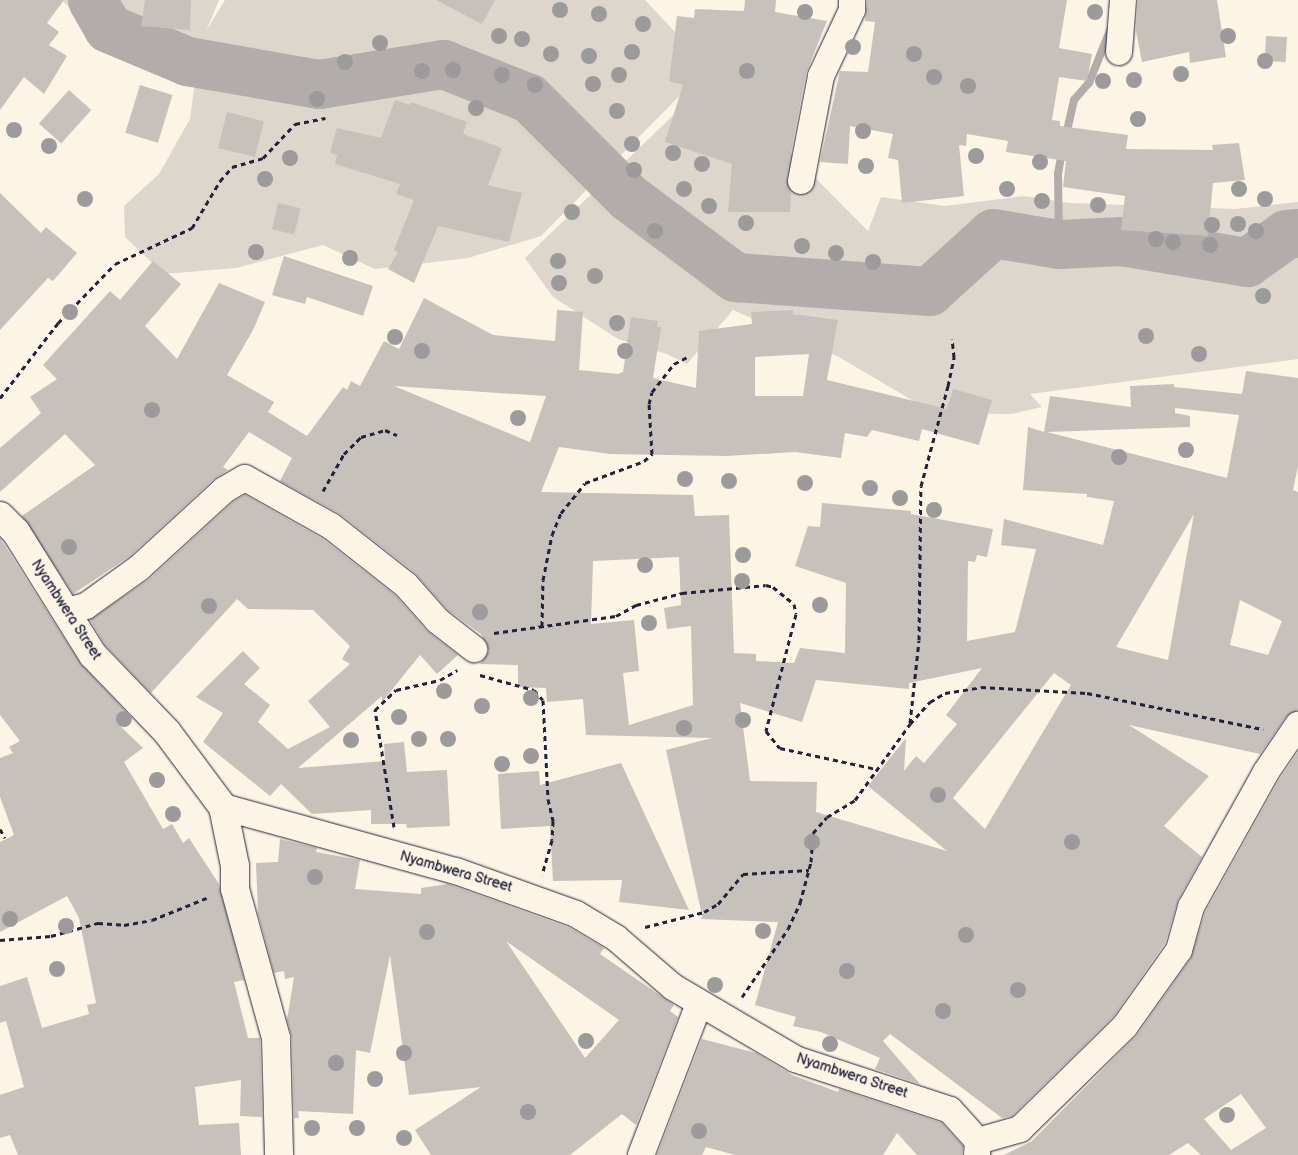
<!DOCTYPE html>
<html>
<head>
<meta charset="utf-8">
<style>
  body { margin:0 }
  #map { position:relative; width:1298px; height:1155px; overflow:hidden; background:#fcf5e5; font-family:"Balsamiq Sans",sans-serif }
  div>[style] { position:absolute }
  .green>* { inset:0; background:#dcd6cc }
  .stream>* { height:8px; margin:-4px; padding:0 4px; transform-origin:4px; border-radius:4px; background:#b2adab }
  .river>* { height:49px; margin:-24.5px; padding:0 24.5px; transform-origin:24.5px; border-radius:24.5px; background:#b2adab }
  .building>* { inset:0; background:#c6c1bb; transform-origin:0 0 }
  .path>* { height:3px; margin-top:-1.5px; transform-origin:0; background:repeating-linear-gradient(90deg,#22223b 0 5px,transparent 0 9px) }
  .roads { filter:drop-shadow(0 0 1px #22223b) drop-shadow(0 0 1px #22223b) }
  .street>* { height:26px; margin:-13px; padding:0 13px; transform-origin:13px; border-radius:13px; background:#fcf5e5 }
  .secondary>* { height:28px; margin:-14px; padding:0 14px; transform-origin:14px; border-radius:14px; background:#fcf5e5 }
  .trees>* { width:16px; height:16px; margin:-8px; border-radius:50%; background:#9d9a9b }
  span { translate:-50% -50%; white-space:nowrap; text-align:center; line-height:1.15; -webkit-text-stroke:5px #fcf5e5; paint-order:stroke }
  .street-label { font-size:14px; color:#22223b }
</style>
</head>
<body>
<div id="map">
  <div class="green">
    <i style="clip-path:polygon(62px 0,219px 0,206px 31px,225px 0,645px 0,708px 67px,541px 236px,468px 258px,375px 269px,323px 245px,236px 268px,164px 274px,125px 237px,124px 206px,159px 174px,190px 119px,200px 44px,181px 85px,94px 34px)"></i>
    <i style="clip-path:polygon(714px 76px,868px 231px,881px 197px,945px 206px,1023px 196px,1070px 203px,1235px 209px,1298px 202px,1298px 359px,1030px 394px,1042px 407px,1012px 414px,934px 413px,837px 356px,733px 310px,687px 364px,667px 354px,618px 339px,553px 297px,525px 258px)"></i>
  </div>
  <div class="stream">
    <i style="left:1066px;top:135px;width:36px;rotate:-77deg"></i>
    <i style="left:1074px;top:100px;width:23px;rotate:-49deg"></i>
    <i style="left:1089px;top:83px;width:59px;rotate:-68.2deg"></i>
    <i style="left:1059px;top:244px;width:70px;rotate:-90.8deg"></i>
    <i style="left:1058px;top:174px;width:23px;rotate:-80deg"></i>
  </div>
  <div class="river">
    <i style="left:92px;top:0;width:32px;rotate:60deg"></i>
    <i style="left:108px;top:28px;width:86px;rotate:22.7deg"></i>
    <i style="left:187px;top:61px;width:134px;rotate:9.9deg"></i>
    <i style="left:319px;top:84px;width:126px;rotate:-9.2deg"></i>
    <i style="left:443px;top:64px;width:92px;rotate:21.6deg"></i>
    <i style="left:529px;top:98px;width:140px;rotate:45deg"></i>
    <i style="left:628px;top:197px;width:134px;rotate:36.8deg"></i>
    <i style="left:735px;top:277px;width:195px;rotate:4.1deg"></i>
    <i style="left:929px;top:291px;width:86px;rotate:-42.2deg"></i>
    <i style="left:993px;top:233px;width:67px;rotate:9.5deg"></i>
    <i style="left:1059px;top:244px;width:62px;rotate:-2.8deg"></i>
    <i style="left:1121px;top:241px;width:128px;rotate:9.5deg"></i>
    <i style="left:1247px;top:262px;width:48px;rotate:-35.7deg"></i>
    <i style="left:1286px;top:234px;width:12px;rotate:-5deg"></i>
  </div>
  <div class="building">
    <i style="clip-path:polygon(0 0,64px 0,47px 23px,59px 32px,49px 45px,67px 56px,44px 94px,24px 77px,0 110px)"></i>
    <i style="clip-path:polygon(145px 0,191px 0,190px 30px,141px 26px)"></i>
    <i style="clip-path:polygon(436px 0,495px 0,482px 24px)"></i>
    <i style="clip-path:polygon(745px 0,776px 0,775px 12px,827px 21px,806px 73px,786px 178px,791px 192px,790px 212px,728px 212px,732px 164px,665px 142px,683px 85px,669px 81px,677px 16px,694px 18px,695px 9px,744px 11px)"></i>
    <i style="clip-path:polygon(867px 0,1067px 0,1059px 48px,1092px 54px,1087px 81px,1059px 77px,1052px 120px,1060px 121px,1060px 126px,1128px 135px,1126px 149px,1213px 150px,1212px 145px,1239px 143px,1245px 180px,1213px 183px,1208px 236px,1121px 230px,1125px 196px,1063px 187px,1066px 161px,1006px 152px,1008px 141px,967px 134px,966px 146px,959px 145px,964px 196px,902px 203px,898px 160px,888px 158px,893px 134px,850px 126px,848px 164px,820px 162px,840px 71px,868px 72px,875px 22px,865px 21px)"></i>
    <i style="clip-path:polygon(1138px 0,1217px 0,1226px 57px,1190px 63px,1189px 52px,1142px 62px,1136px 31px)"></i>
    <i style="left:1266px;top:36px;width:21px;height:25px;rotate:3deg"></i>
    <i style="left:140px;top:85px;width:34px;height:50px;rotate:17deg"></i>
    <i style="left:69px;top:90px;width:30px;height:45px;rotate:42deg"></i>
    <i style="clip-path:polygon(395px 100px,410px 105px,411px 102px,467px 122px,463px 134px,502px 148px,488px 185px,522px 193px,509px 242px,438px 226px,414px 283px,388px 269px,398px 252px,394px 250px,414px 200px,396px 194px,400px 184px,335px 164px,337px 155px,330px 153px,337px 128px,381px 138px)"></i>
    <i style="left:227px;top:112px;width:38px;height:37px;rotate:14deg"></i>
    <i style="clip-path:polygon(0 193px,41px 233px,46px 227px,77px 253px,53px 281px,48px 278px,0 330px)"></i>
    <i style="left:278px;top:203px;width:23px;height:27px;rotate:13deg"></i>
    <i style="clip-path:polygon(284px 256px,373px 286px,363px 316px,307px 297px,305px 304px,272px 295px)"></i>
    <i style="clip-path:polygon(evenodd,153px 261px,181px 284px,145px 326px,177px 359px,219px 283px,265px 302px,253px 330px,227px 375px,274px 402px,268px 412px,307px 436px,343px 387px,347px 390px,351px 381px,360px 386px,384px 341px,399px 349px,424px 298px,493px 335px,555px 341px,557px 310px,583px 312px,579px 370px,618px 374px,623px 372px,631px 317px,658px 321px,657px 327px,661px 327px,653px 378px,696px 388px,699px 331px,752px 324px,751px 312px,793px 310px,793px 314px,838px 320px,827px 380px,947px 409px,953px 389px,992px 400px,979px 445px,922px 429px,919px 441px,872px 430px,867px 437px,845px 433px,841px 458px,795px 452px,726px 456px,610px 454px,559px 447px,541px 492px,693px 495px,695px 516px,729px 515px,734px 653px,756px 654px,756px 661px,794px 663px,800px 648px,845px 653px,846px 583px,795px 566px,808px 526px,820px 527px,822px 503px,911px 511px,911px 514px,993px 529px,987px 557px,977px 555px,975px 562px,968px 561px,967px 641px,1015px 632px,1036px 549px,1001px 545px,1004px 519px,1103px 545px,1114px 501px,1087px 497px,1087px 494px,1023px 490px,1028px 427px,1044px 432px,1050px 396px,1131px 407px,1130px 386px,1174px 384px,1174px 387px,1242px 394px,1246px 371px,1298px 378px,1298px 466px,1293px 490px,1298px 492px,1298px 710px,1286px 717px,1260px 754px,1129px 725px,1209px 776px,1164px 826px,1202px 857px,1178px 900px,1165px 943px,1114px 1016px,1012px 1116px,1002px 1118px,890px 1034px,883px 1041px,920px 1084px,875px 1069px,880px 1058px,821px 1032px,793px 1026px,796px 1017px,755px 1005px,778px 922px,701px 919px,704px 911px,701px 911px,666px 750px,712px 738px,586px 735px,583px 699px,547px 702px,546px 688px,518px 687px,518px 665px,480px 664px,489px 651px,481px 634px,448px 610px,415px 573px,340px 514px,280px 481px,292px 458px,249px 432px,223px 467px,228px 470px,214px 479px,130px 556px,73px 594px,22px 516px,95px 465px,65px 434px,0 492px,0 448px,41px 413px,30px 397px,57px 379px,43px 365px,110px 291px,120px 300px,153px 261px,809px 354px,803px 396px,755px 396px,755px 357px,809px 354px,153px 261px,394px 386px,546px 396px,530px 442px,394px 386px,153px 261px,1175px 408px,1239px 415px,1227px 478px,1047px 432px,1190px 427px,1190px 416px,1175px 413px,1175px 408px,153px 261px,1194px 514px,1168px 660px,1116px 647px,1194px 514px,153px 261px,679px 557px,681px 605px,664px 608px,667px 629px,691px 626px,693px 705px,629px 725px,623px 673px,639px 671px,634px 620px,591px 624px,593px 561px,679px 557px,153px 261px,1240px 600px,1282px 621px,1268px 655px,1230px 645px,1240px 600px,153px 261px,982px 668px,946px 715px,957px 724px,930px 756px,924px 763px,916px 756px,904px 771px,906px 738px,868px 786px,947px 851px,816px 812px,817px 782px,750px 781px,740px 703px,802px 722px,816px 680px,909px 689px,909px 683px,982px 668px,153px 261px,1054px 673px,1071px 685px,985px 829px,953px 798px,1054px 673px)"></i>
    <i style="clip-path:polygon(245px 495px,323px 539px,396px 596px,427px 631px,458px 655px,437px 674px,420px 655px,382px 702px,382px 696px,298px 768px,385px 761px,384px 744px,404px 742px,407px 772px,447px 770px,450px 826px,407px 828px,406px 824px,371px 824px,371px 810px,312px 814px,281px 784px,270px 796px,203px 742px,223px 713px,196px 697px,243px 651px,260px 668px,244px 684px,270px 705px,258px 722px,288px 749px,330px 727px,308px 701px,350px 664px,342px 659px,350px 646px,313px 610px,248px 609px,237px 599px,151px 693px,105px 645px,90px 620px,148px 580px,233px 502px)"></i>
    <i style="clip-path:polygon(0 538px,80px 663px,130px 716px,120px 726px,143px 748px,124px 762px,163px 829px,172px 824px,183px 843px,189px 838px,219px 884px,244px 980px,234px 982px,248px 1038px,260px 1038px,260px 1040px,262px 1117px,240px 1116px,241px 1080px,195px 1087px,199px 1125px,239px 1123px,241px 1155px,18px 1155px,10px 1135px,0 1138px,0 1095px,24px 1087px,6px 1021px,0 1023px,0 986px,27px 977px,42px 1028px,89px 1014px,87px 1005px,96px 1003px,79px 918px,67px 896px,0 932px,0 842px,14px 835px,0 797px,0 758px,13px 753px,9px 747px,20px 741px,0 715px)"></i>
    <i style="clip-path:polygon(evenodd,1298px 752px,1298px 1155px,1201px 1155px,1188px 1143px,1169px 1155px,1004px 1155px,1032px 1141px,1137px 1035px,1191px 958px,1205px 913px,1279px 780px,1298px 752px,1241px 1094px,1266px 1128px,1231px 1150px,1204px 1119px,1241px 1094px)"></i>
    <i style="clip-path:polygon(621px 763px,689px 910px,619px 902px,622px 880px,553px 881px,550px 826px,501px 829px,498px 774px,539px 771px,540px 785px)"></i>
    <i style="clip-path:polygon(evenodd,280px 839px,317px 848px,316px 852px,360px 860px,355px 889px,421px 894px,421px 888px,448px 884px,570px 928px,604px 948px,600px 954px,674px 1005px,670px 1011px,678px 1017px,636px 1125px,622px 1114px,570px 1155px,431px 1155px,415px 1130px,481px 1087px,409px 1095px,390px 955px,370px 1053px,356px 1050px,353px 1114px,298px 1111px,299px 1118px,294px 1118px,292px 1038px,287px 1020px,294px 977px,285px 979px,284px 971px,274px 973px,258px 913px,256px 863px,278px 862px,280px 839px,506px 941px,619px 1020px,585px 1058px,506px 941px)"></i>
    <i style="clip-path:polygon(702px 1039px,756px 1053px,792px 1075px,838px 1092px,839px 1089px,942px 1123px,963px 1146px,962px 1155px,917px 1155px,897px 1133px,883px 1155px,735px 1155px,706px 1147px,702px 1155px,657px 1155px)"></i>
  </div>
  <div class="path">
    <i style="left:0;top:398px;width:95px;rotate:-52.3deg"></i>
    <i style="left:58px;top:323px;width:82px;rotate:-46deg"></i>
    <i style="left:115px;top:264px;width:85px;rotate:-25.1deg"></i>
    <i style="left:192px;top:228px;width:55px;rotate:-59.2deg"></i>
    <i style="left:220px;top:181px;width:18px;rotate:-49deg"></i>
    <i style="left:232px;top:167px;width:32px;rotate:-16deg"></i>
    <i style="left:263px;top:158px;width:47px;rotate:-46.7deg"></i>
    <i style="left:295px;top:124px;width:31px;rotate:-11deg"></i>
    <i style="left:323px;top:491px;width:43px;rotate:-60.4deg"></i>
    <i style="left:344px;top:454px;width:24px;rotate:-45deg"></i>
    <i style="left:361px;top:437px;width:25px;rotate:-16deg"></i>
    <i style="left:385px;top:430px;width:13px;rotate:23deg"></i>
    <i style="left:542px;top:626px;width:46px;rotate:-88.8deg"></i>
    <i style="left:543px;top:580px;width:46px;rotate:-78.7deg"></i>
    <i style="left:552px;top:535px;width:24px;rotate:-68deg"></i>
    <i style="left:561px;top:513px;width:38px;rotate:-51deg"></i>
    <i style="left:585px;top:483px;width:63px;rotate:-20.4deg"></i>
    <i style="left:644px;top:461px;width:11px;rotate:-41deg"></i>
    <i style="left:652px;top:454px;width:50px;rotate:-93.4deg"></i>
    <i style="left:649px;top:404px;width:12px;rotate:-76deg"></i>
    <i style="left:652px;top:392px;width:36px;rotate:-52deg"></i>
    <i style="left:674px;top:364px;width:15px;rotate:-28deg"></i>
    <i style="left:494px;top:633px;width:123px;rotate:-7.9deg"></i>
    <i style="left:616px;top:616px;width:23px;rotate:-29deg"></i>
    <i style="left:636px;top:605px;width:48px;rotate:-14.6deg"></i>
    <i style="left:682px;top:593px;width:84px;rotate:-5.4deg"></i>
    <i style="left:766px;top:585px;width:7px;rotate:16deg"></i>
    <i style="left:773px;top:587px;width:27px;rotate:39deg"></i>
    <i style="left:794px;top:604px;width:10px;rotate:79deg"></i>
    <i style="left:796px;top:614px;width:121px;rotate:104.4deg"></i>
    <i style="left:766px;top:731px;width:22px;rotate:51deg"></i>
    <i style="left:780px;top:748px;width:98px;rotate:12.3deg"></i>
    <i style="left:480px;top:675px;width:56px;rotate:15.5deg"></i>
    <i style="left:534px;top:690px;width:13px;rotate:48deg"></i>
    <i style="left:543px;top:700px;width:99px;rotate:87.1deg"></i>
    <i style="left:548px;top:799px;width:23px;rotate:77deg"></i>
    <i style="left:553px;top:821px;width:19px;rotate:93deg"></i>
    <i style="left:552px;top:840px;width:36px;rotate:106deg"></i>
    <i style="left:910px;top:723px;width:83px;rotate:-83.8deg"></i>
    <i style="left:919px;top:640px;width:154px;rotate:-89.3deg"></i>
    <i style="left:921px;top:486px;width:104px;rotate:-74.9deg"></i>
    <i style="left:948px;top:386px;width:30px;rotate:-78deg"></i>
    <i style="left:954px;top:357px;width:18px;rotate:-96deg"></i>
    <i style="left:394px;top:827px;width:119px;rotate:-99.2deg"></i>
    <i style="left:375px;top:710px;width:29px;rotate:-44deg"></i>
    <i style="left:396px;top:690px;width:45px;rotate:-12.8deg"></i>
    <i style="left:440px;top:680px;width:20px;rotate:-30deg"></i>
    <i style="left:0;top:829px;width:10px;rotate:61deg"></i>
    <i style="left:645px;top:927px;width:61px;rotate:-14.3deg"></i>
    <i style="left:704px;top:912px;width:16px;rotate:-30deg"></i>
    <i style="left:718px;top:904px;width:39px;rotate:-50deg"></i>
    <i style="left:743px;top:874px;width:66px;rotate:-3.5deg"></i>
    <i style="left:0;top:940px;width:51px;rotate:-4.5deg"></i>
    <i style="left:51px;top:936px;width:49px;rotate:-15.5deg"></i>
    <i style="left:98px;top:923px;width:26px;rotate:4deg"></i>
    <i style="left:124px;top:925px;width:28px;rotate:-10deg"></i>
    <i style="left:152px;top:920px;width:61px;rotate:-22deg"></i>
    <i style="left:742px;top:997px;width:82px;rotate:-55.9deg"></i>
    <i style="left:788px;top:929px;width:29px;rotate:-65deg"></i>
    <i style="left:800px;top:903px;width:42px;rotate:-75deg"></i>
    <i style="left:811px;top:862px;width:29px;rotate:-86deg"></i>
    <i style="left:813px;top:833px;width:21px;rotate:-49deg"></i>
    <i style="left:827px;top:817px;width:33px;rotate:-31deg"></i>
    <i style="left:855px;top:800px;width:94px;rotate:-54.1deg"></i>
    <i style="left:910px;top:724px;width:30px;rotate:-48deg"></i>
    <i style="left:930px;top:702px;width:17px;rotate:-31deg"></i>
    <i style="left:945px;top:693px;width:36px;rotate:-9deg"></i>
    <i style="left:981px;top:687px;width:106px;rotate:3.2deg"></i>
    <i style="left:1087px;top:693px;width:180px;rotate:11.6deg"></i>
  </div>
  <div class="roads">
    <div class="street">
      <i style="left:1119px;top:52px;width:52px;rotate:-85.6deg"></i>
      <i style="left:801px;top:181px;width:107px;rotate:-79.2deg"></i>
      <i style="left:821px;top:76px;width:73px;rotate:-64.8deg"></i>
      <i style="left:852px;top:10px;width:10px;rotate:-90deg"></i>
      <i style="left:67px;top:611px;width:20px;rotate:-15deg"></i>
      <i style="left:86px;top:606px;width:65px;rotate:-35.6deg"></i>
      <i style="left:139px;top:568px;width:115px;rotate:-42.5deg"></i>
      <i style="left:224px;top:490px;width:24px;rotate:-30deg"></i>
      <i style="left:245px;top:478px;width:98px;rotate:29.2deg"></i>
      <i style="left:331px;top:526px;width:95px;rotate:38.2deg"></i>
      <i style="left:406px;top:585px;width:48px;rotate:48.4deg"></i>
      <i style="left:438px;top:621px;width:46px;rotate:37.9deg"></i>
      <i style="left:223px;top:807px;width:242px;rotate:15.4deg"></i>
      <i style="left:456px;top:871px;width:127px;rotate:19.7deg"></i>
      <i style="left:576px;top:914px;width:47px;rotate:31deg"></i>
      <i style="left:616px;top:938px;width:75px;rotate:40.7deg"></i>
      <i style="left:673px;top:987px;width:142px;rotate:30.5deg"></i>
      <i style="left:795px;top:1059px;width:163px;rotate:18.2deg"></i>
      <i style="left:950px;top:1110px;width:42px;rotate:47.9deg"></i>
      <i style="left:978px;top:1141px;width:14px;rotate:94deg"></i>
      <i style="left:978px;top:1141px;width:44px;rotate:-15.9deg"></i>
      <i style="left:1020px;top:1129px;width:147px;rotate:-44.4deg"></i>
      <i style="left:1125px;top:1026px;width:93px;rotate:-54.6deg"></i>
      <i style="left:1179px;top:950px;width:45px;rotate:-74.4deg"></i>
      <i style="left:1191px;top:907px;width:154px;rotate:-60.9deg"></i>
      <i style="left:1266px;top:772px;width:57px;rotate:-55.8deg"></i>
      <i style="left:641px;top:1155px;width:162px;rotate:-69deg"></i>
    </div>
    <div class="secondary">
      <i style="left:0;top:516px;width:23px;rotate:45deg"></i>
      <i style="left:16px;top:532px;width:145px;rotate:58deg"></i>
      <i style="left:93px;top:655px;width:107px;rotate:46.1deg"></i>
      <i style="left:167px;top:732px;width:94px;rotate:53.3deg"></i>
      <i style="left:223px;top:807px;width:60px;rotate:78.5deg"></i>
      <i style="left:235px;top:866px;width:23px;rotate:90deg"></i>
      <i style="left:235px;top:889px;width:155px;rotate:74.6deg"></i>
      <i style="left:276px;top:1038px;width:117px;rotate:88.5deg"></i>
    </div>
  </div>
  <div class="trees">
    <i style="left:560px;top:10px"></i>
    <i style="left:805px;top:12px"></i>
    <i style="left:1095px;top:12px"></i>
    <i style="left:599px;top:14px"></i>
    <i style="left:643px;top:24px"></i>
    <i style="left:499px;top:36px"></i>
    <i style="left:1228px;top:36px"></i>
    <i style="left:522px;top:39px"></i>
    <i style="left:380px;top:43px"></i>
    <i style="left:853px;top:47px"></i>
    <i style="left:632px;top:52px"></i>
    <i style="left:551px;top:54px"></i>
    <i style="left:914px;top:54px"></i>
    <i style="left:589px;top:56px"></i>
    <i style="left:1265px;top:61px"></i>
    <i style="left:345px;top:62px"></i>
    <i style="left:453px;top:70px"></i>
    <i style="left:422px;top:71px"></i>
    <i style="left:747px;top:71px"></i>
    <i style="left:1181px;top:74px"></i>
    <i style="left:502px;top:75px"></i>
    <i style="left:619px;top:75px"></i>
    <i style="left:934px;top:77px"></i>
    <i style="left:1134px;top:80px"></i>
    <i style="left:1103px;top:81px"></i>
    <i style="left:593px;top:84px"></i>
    <i style="left:535px;top:85px"></i>
    <i style="left:968px;top:86px"></i>
    <i style="left:317px;top:99px"></i>
    <i style="left:476px;top:108px"></i>
    <i style="left:617px;top:111px"></i>
    <i style="left:1138px;top:119px"></i>
    <i style="left:14px;top:130px"></i>
    <i style="left:863px;top:131px"></i>
    <i style="left:632px;top:144px"></i>
    <i style="left:49px;top:146px"></i>
    <i style="left:673px;top:153px"></i>
    <i style="left:976px;top:156px"></i>
    <i style="left:290px;top:158px"></i>
    <i style="left:1040px;top:162px"></i>
    <i style="left:702px;top:164px"></i>
    <i style="left:866px;top:166px"></i>
    <i style="left:634px;top:170px"></i>
    <i style="left:265px;top:179px"></i>
    <i style="left:684px;top:189px"></i>
    <i style="left:1007px;top:189px"></i>
    <i style="left:1239px;top:189px"></i>
    <i style="left:85px;top:199px"></i>
    <i style="left:1265px;top:199px"></i>
    <i style="left:1042px;top:201px"></i>
    <i style="left:1098px;top:205px"></i>
    <i style="left:709px;top:206px"></i>
    <i style="left:572px;top:212px"></i>
    <i style="left:746px;top:223px"></i>
    <i style="left:1238px;top:224px"></i>
    <i style="left:1212px;top:225px"></i>
    <i style="left:655px;top:231px"></i>
    <i style="left:1256px;top:231px"></i>
    <i style="left:1156px;top:239px"></i>
    <i style="left:1173px;top:242px"></i>
    <i style="left:1210px;top:245px"></i>
    <i style="left:802px;top:246px"></i>
    <i style="left:256px;top:252px"></i>
    <i style="left:836px;top:253px"></i>
    <i style="left:350px;top:258px"></i>
    <i style="left:558px;top:261px"></i>
    <i style="left:873px;top:262px"></i>
    <i style="left:595px;top:276px"></i>
    <i style="left:559px;top:283px"></i>
    <i style="left:1263px;top:296px"></i>
    <i style="left:70px;top:312px"></i>
    <i style="left:617px;top:323px"></i>
    <i style="left:1146px;top:336px"></i>
    <i style="left:395px;top:337px"></i>
    <i style="left:422px;top:351px"></i>
    <i style="left:625px;top:351px"></i>
    <i style="left:1199px;top:354px"></i>
    <i style="left:152px;top:410px"></i>
    <i style="left:518px;top:418px"></i>
    <i style="left:1186px;top:450px"></i>
    <i style="left:1119px;top:457px"></i>
    <i style="left:685px;top:479px"></i>
    <i style="left:729px;top:481px"></i>
    <i style="left:805px;top:483px"></i>
    <i style="left:870px;top:488px"></i>
    <i style="left:900px;top:498px"></i>
    <i style="left:934px;top:510px"></i>
    <i style="left:69px;top:547px"></i>
    <i style="left:743px;top:555px"></i>
    <i style="left:645px;top:565px"></i>
    <i style="left:742px;top:581px"></i>
    <i style="left:820px;top:605px"></i>
    <i style="left:209px;top:606px"></i>
    <i style="left:480px;top:612px"></i>
    <i style="left:649px;top:623px"></i>
    <i style="left:444px;top:691px"></i>
    <i style="left:531px;top:698px"></i>
    <i style="left:482px;top:706px"></i>
    <i style="left:399px;top:717px"></i>
    <i style="left:124px;top:719px"></i>
    <i style="left:743px;top:720px"></i>
    <i style="left:684px;top:728px"></i>
    <i style="left:419px;top:739px"></i>
    <i style="left:448px;top:739px"></i>
    <i style="left:351px;top:740px"></i>
    <i style="left:531px;top:756px"></i>
    <i style="left:502px;top:764px"></i>
    <i style="left:157px;top:780px"></i>
    <i style="left:938px;top:795px"></i>
    <i style="left:173px;top:814px"></i>
    <i style="left:812px;top:842px"></i>
    <i style="left:1072px;top:842px"></i>
    <i style="left:315px;top:877px"></i>
    <i style="left:10px;top:919px"></i>
    <i style="left:66px;top:926px"></i>
    <i style="left:763px;top:931px"></i>
    <i style="left:427px;top:932px"></i>
    <i style="left:966px;top:935px"></i>
    <i style="left:57px;top:969px"></i>
    <i style="left:847px;top:971px"></i>
    <i style="left:715px;top:985px"></i>
    <i style="left:1018px;top:990px"></i>
    <i style="left:943px;top:1011px"></i>
    <i style="left:586px;top:1041px"></i>
    <i style="left:830px;top:1044px"></i>
    <i style="left:404px;top:1053px"></i>
    <i style="left:336px;top:1063px"></i>
    <i style="left:375px;top:1079px"></i>
    <i style="left:528px;top:1112px"></i>
    <i style="left:1227px;top:1115px"></i>
    <i style="left:312px;top:1128px"></i>
    <i style="left:357px;top:1128px"></i>
    <i style="left:699px;top:1131px"></i>
    <i style="left:404px;top:1138px"></i>
  </div>
  <div class="street-label">
    <span style="left:66px;top:610px;rotate:57deg">Nyambwera Street</span>
    <span style="left:456px;top:872px;rotate:16deg">Nyambwera Street</span>
    <span style="left:852px;top:1076px;rotate:18deg">Nyambwera Street</span>
  </div>
</div>
</body>
</html>
